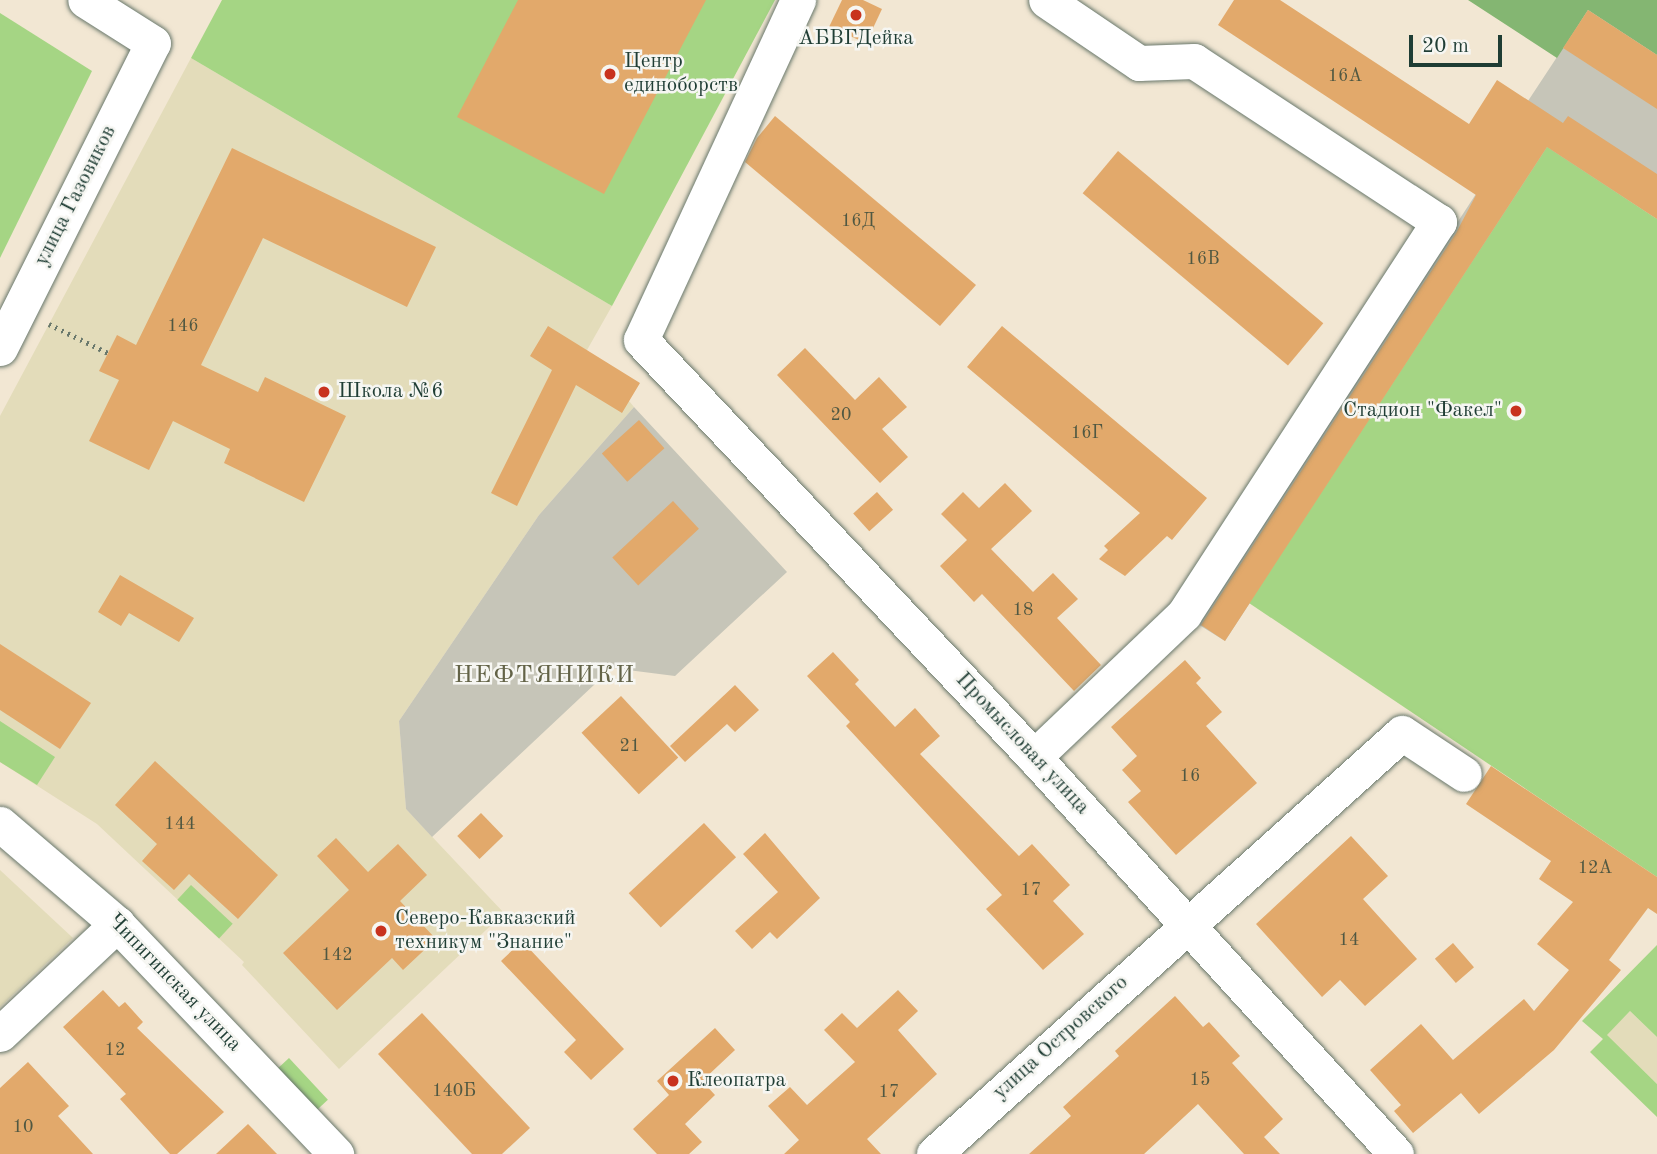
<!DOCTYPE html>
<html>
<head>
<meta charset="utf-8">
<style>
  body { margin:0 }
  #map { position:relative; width:1657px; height:1154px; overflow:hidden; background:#f2e7d3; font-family:"Old Standard TT",serif }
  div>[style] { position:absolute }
  .built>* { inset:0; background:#e3dcba }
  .industrial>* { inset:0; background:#c6c5b8 }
  .green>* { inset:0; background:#a5d584; transform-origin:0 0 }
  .forest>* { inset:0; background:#84b672 }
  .building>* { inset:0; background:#e2a96b; transform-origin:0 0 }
  .path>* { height:4.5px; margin-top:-2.25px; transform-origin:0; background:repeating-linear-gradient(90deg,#69786c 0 2px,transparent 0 7px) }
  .roads { filter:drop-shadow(0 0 2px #69786c) drop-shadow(0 0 2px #69786c) }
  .minor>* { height:35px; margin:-17.5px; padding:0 17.5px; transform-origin:17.5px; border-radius:17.5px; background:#fff }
  .dots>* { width:19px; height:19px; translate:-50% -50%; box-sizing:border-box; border:4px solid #f6f6f2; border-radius:50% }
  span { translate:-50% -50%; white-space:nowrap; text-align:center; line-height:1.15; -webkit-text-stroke:5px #f6f6f2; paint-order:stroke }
  .number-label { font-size:18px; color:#505842 }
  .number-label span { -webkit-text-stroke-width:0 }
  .poi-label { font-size:21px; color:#1f3d34 }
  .left { translate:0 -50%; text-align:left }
  .right { translate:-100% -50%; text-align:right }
  .street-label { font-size:21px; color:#1f3d34 }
  .quarter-label { font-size:24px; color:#636347; letter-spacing:2px }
  .scale { position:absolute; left:1409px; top:35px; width:93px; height:32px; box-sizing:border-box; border:4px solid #1f3d34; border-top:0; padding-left:9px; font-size:21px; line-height:24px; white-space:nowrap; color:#1f3d34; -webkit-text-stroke:5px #f6f6f2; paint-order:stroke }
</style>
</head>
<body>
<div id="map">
  <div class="built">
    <i style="clip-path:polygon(191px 58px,612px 306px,587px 350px,634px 407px,539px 515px,399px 721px,406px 809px,504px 913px,339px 1069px,242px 965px,244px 962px,97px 824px,0 762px,0 416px)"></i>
    <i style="clip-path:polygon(0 870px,73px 938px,0 1007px)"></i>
    <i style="clip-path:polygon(1630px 1011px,1657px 1037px,1657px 1084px,1606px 1035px)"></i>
  </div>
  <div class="industrial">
    <i style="clip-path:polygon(1588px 10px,1657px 55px,1657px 219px,1547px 148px,1225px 641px,1196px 623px,1534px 105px,1528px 101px)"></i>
    <i style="clip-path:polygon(634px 407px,787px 572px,675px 676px,612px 668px,432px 837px,406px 809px,399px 721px,539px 515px)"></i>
  </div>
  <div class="green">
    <i style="clip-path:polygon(222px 0,775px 0,612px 306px,191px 58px)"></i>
    <i style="clip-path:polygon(0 13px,92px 71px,0 258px)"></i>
    <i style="clip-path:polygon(1547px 147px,1657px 219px,1657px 877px,1249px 603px)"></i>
    <i style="clip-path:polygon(0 721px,55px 757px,37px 785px,0 762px)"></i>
    <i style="left:191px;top:885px;width:57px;height:20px;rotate:43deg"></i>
    <i style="clip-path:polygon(1657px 945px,1657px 1037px,1630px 1011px,1607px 1035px,1657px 1084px,1657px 1117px,1590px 1052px,1603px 1039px,1582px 1021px)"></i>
    <i style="left:289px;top:1058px;width:57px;height:18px;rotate:47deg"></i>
  </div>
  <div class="forest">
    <i style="clip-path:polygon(1468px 0,1657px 0,1657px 55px,1588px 10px,1557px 58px)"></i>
  </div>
  <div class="building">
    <i style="clip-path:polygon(518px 0,706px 0,604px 194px,457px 117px)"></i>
    <i style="clip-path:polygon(842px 0,863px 0,882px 9px,866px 43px,829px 27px)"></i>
    <i style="clip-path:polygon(1234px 0,1280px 0,1469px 124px,1497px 80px,1563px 123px,1568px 116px,1657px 174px,1657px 219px,1547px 147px,1225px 641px,1201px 625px,1456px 233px,1476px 195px,1218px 25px)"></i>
    <i style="clip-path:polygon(1588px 10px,1657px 55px,1657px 109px,1563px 48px)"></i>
    <i style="clip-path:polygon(775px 116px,976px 285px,940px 326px,745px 162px,757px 138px)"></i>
    <i style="clip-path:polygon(232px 148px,436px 247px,407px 307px,263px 238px,201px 365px,258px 392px,265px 377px,346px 416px,304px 502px,224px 463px,230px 449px,173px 421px,149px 470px,89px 441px,119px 380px,99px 371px,117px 335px,136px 345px)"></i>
    <i style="left:1118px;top:151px;width:268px;height:55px;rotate:40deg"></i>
    <i style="clip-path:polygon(548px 326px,640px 383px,622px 413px,576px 385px,517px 506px,491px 493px,552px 370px,530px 356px)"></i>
    <i style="clip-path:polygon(1002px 326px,1207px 498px,1172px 540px,1167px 536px,1125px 576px,1099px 559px,1108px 550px,1104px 546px,1140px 513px,967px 367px)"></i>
    <i style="clip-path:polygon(805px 348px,855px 400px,879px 377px,907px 407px,882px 429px,908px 457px,880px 483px,777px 375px)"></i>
    <i style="left:639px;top:420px;width:38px;height:50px;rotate:48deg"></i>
    <i style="clip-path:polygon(1005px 483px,1032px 511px,991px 549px,1033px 592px,1053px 573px,1078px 599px,1057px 618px,1101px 665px,1074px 691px,982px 594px,974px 602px,940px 566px,967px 540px,941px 514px,963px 492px,979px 508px)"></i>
    <i style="left:877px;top:492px;width:24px;height:32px;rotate:48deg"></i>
    <i style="left:673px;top:501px;width:38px;height:83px;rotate:47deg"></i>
    <i style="clip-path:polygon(120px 575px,194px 618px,179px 642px,129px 613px,121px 626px,98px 612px)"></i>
    <i style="clip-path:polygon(0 644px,91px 703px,60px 749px,0 710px)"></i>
    <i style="clip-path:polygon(833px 652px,859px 680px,855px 684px,895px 727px,915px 708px,940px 736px,920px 754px,1019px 856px,1032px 844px,1070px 885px,1053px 901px,1084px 934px,1043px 970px,986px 909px,1002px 895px,846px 726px,850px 722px,807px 676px)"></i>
    <i style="clip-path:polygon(1185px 660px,1201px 678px,1196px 683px,1222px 712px,1206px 726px,1257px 783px,1176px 855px,1128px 802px,1141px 791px,1122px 770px,1137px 756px,1111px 727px)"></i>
    <i style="clip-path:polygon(735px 685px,759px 710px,735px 732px,727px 724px,685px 762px,670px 746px)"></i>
    <i style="left:621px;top:696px;width:84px;height:54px;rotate:47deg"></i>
    <i style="clip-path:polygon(155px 761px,278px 875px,238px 919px,189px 874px,174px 890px,142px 861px,157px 844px,115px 805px)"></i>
    <i style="clip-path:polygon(1491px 766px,1657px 877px,1657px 914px,1648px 908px,1609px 960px,1621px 970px,1554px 1050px,1479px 1114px,1461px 1093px,1413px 1133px,1394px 1111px,1401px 1105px,1370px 1070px,1421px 1024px,1453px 1060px,1524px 999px,1534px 1011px,1569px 970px,1537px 944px,1573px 902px,1539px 879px,1551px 861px,1466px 804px)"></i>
    <i style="left:481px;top:813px;width:32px;height:33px;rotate:46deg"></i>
    <i style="left:704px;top:823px;width:47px;height:103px;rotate:47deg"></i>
    <i style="clip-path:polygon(765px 833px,820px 898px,777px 939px,770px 932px,752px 949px,735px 931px,778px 892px,743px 854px)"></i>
    <i style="clip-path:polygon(1351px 836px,1388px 876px,1363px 899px,1417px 959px,1365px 1006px,1340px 980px,1322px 997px,1256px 924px)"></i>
    <i style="clip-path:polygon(336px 838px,368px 872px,398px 844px,427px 875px,400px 901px,436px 939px,403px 970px,392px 958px,337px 1010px,283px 953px,349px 890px,317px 856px)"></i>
    <i style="clip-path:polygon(522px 941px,624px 1049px,591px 1080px,564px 1052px,576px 1040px,501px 961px)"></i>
    <i style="left:1453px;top:943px;width:32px;height:24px;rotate:49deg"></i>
    <i style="clip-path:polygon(103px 990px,119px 1007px,125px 1002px,143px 1022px,137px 1028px,224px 1112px,177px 1154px,170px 1154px,120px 1099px,126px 1094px,63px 1027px)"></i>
    <i style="clip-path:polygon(898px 990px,918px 1011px,898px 1030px,937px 1074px,867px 1139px,881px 1154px,784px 1154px,799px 1140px,768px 1106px,790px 1087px,807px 1105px,855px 1062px,824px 1030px,842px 1013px,857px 1028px)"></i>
    <i style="clip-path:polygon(1175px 996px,1203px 1027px,1209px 1022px,1240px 1056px,1232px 1063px,1283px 1119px,1264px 1137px,1280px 1154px,1244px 1154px,1198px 1104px,1144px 1154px,1029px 1154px,1071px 1116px,1063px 1107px,1119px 1056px,1115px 1051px)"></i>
    <i style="clip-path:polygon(422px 1013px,530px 1128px,502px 1154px,472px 1154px,378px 1054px)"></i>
    <i style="clip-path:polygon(715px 1028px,735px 1050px,702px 1081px,715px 1095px,685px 1124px,702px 1142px,689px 1154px,657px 1154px,633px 1129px,669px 1095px,657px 1081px)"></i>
    <i style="clip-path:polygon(28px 1062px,69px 1106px,58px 1116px,93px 1154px,0 1154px,0 1088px)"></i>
    <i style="clip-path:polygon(248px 1124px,277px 1154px,216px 1154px)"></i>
  </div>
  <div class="path">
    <i style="left:49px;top:324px;width:66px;rotate:26.2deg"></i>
  </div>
  <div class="roads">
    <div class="minor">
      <i style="left:798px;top:0;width:374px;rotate:114.8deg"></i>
      <i style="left:641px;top:340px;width:573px;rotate:46.7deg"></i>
      <i style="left:1034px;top:757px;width:537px;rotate:47.64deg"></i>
      <i style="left:0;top:348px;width:341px;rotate:-63.4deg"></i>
      <i style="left:153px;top:43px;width:80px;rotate:-147.7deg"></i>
      <i style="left:1034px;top:757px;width:207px;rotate:-43.6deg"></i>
      <i style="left:1184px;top:614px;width:468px;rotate:-57deg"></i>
      <i style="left:1439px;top:222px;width:293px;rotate:-146.7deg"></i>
      <i style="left:1194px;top:61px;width:55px;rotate:177.9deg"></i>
      <i style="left:1139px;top:63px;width:112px;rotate:-145.9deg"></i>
      <i style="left:0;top:824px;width:154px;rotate:40.5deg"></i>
      <i style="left:117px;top:924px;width:318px;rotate:46.4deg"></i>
      <i style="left:0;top:1034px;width:161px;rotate:-43.2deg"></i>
      <i style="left:934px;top:1154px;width:629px;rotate:-41.97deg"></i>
      <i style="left:1402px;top:733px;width:74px;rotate:33.5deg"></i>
    </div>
  </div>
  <div class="dots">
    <i style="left:856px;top:15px;background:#c8321e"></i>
    <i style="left:610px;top:74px;background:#c8321e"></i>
    <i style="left:324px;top:392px;background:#c8321e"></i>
    <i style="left:1516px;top:411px;background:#c8321e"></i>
    <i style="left:381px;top:931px;background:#c8321e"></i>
    <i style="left:673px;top:1081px;background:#c8321e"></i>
  </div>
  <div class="number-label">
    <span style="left:1345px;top:76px">16А</span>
    <span style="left:858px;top:221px">16Д</span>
    <span style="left:1203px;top:259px">16В</span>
    <span style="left:183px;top:326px">146</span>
    <span style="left:841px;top:415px">20</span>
    <span style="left:1087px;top:433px">16Г</span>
    <span style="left:1023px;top:610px">18</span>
    <span style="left:630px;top:746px">21</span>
    <span style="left:1190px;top:776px">16</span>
    <span style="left:180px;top:824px">144</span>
    <span style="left:1595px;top:868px">12А</span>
    <span style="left:1031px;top:890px">17</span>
    <span style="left:1349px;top:940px">14</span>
    <span style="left:337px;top:955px">142</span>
    <span style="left:115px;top:1050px">12</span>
    <span style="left:1200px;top:1080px">15</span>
    <span style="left:454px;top:1091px">140Б</span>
    <span style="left:889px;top:1092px">17</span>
    <span style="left:23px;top:1127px">10</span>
  </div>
  <div class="poi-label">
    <span style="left:856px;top:39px">АБВГДейка</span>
    <span class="left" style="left:624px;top:74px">Центр<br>единоборств</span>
    <span class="left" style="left:338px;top:392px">Школа №6</span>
    <span class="right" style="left:1502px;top:411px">Стадион "Факел"</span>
    <span class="left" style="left:395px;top:931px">Северо-Кавказский<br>техникум "Знание"</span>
    <span class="left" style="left:687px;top:1081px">Клеопатра</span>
  </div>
  <div class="street-label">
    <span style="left:76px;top:196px;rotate:-63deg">улица Газовиков</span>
    <span style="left:1022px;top:744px;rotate:47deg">Промысловая улица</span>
    <span style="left:174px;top:983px;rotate:46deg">Чипигинская улица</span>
    <span style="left:1061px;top:1038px;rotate:-42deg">улица Островского</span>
  </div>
  <div class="quarter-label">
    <span style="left:545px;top:677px">НЕФТЯНИКИ</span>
  </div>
  <div class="scale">20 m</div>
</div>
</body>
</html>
